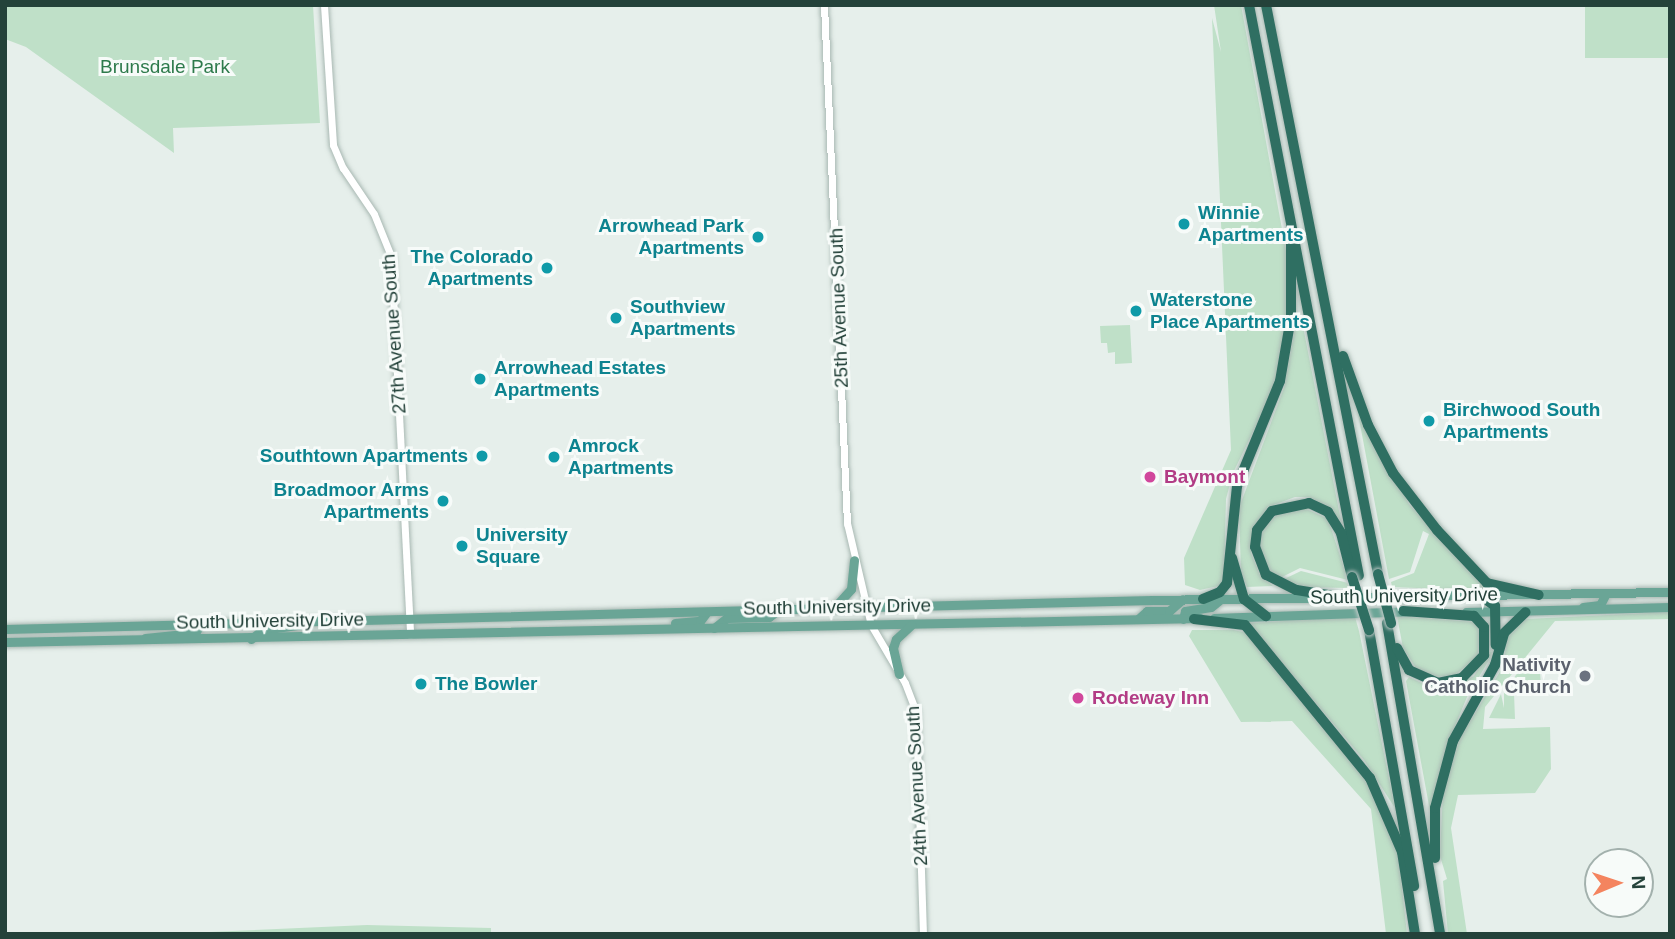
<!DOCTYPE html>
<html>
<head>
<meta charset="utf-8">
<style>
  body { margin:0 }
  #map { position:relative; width:1675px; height:939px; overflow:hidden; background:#e6efeb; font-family:Arial,sans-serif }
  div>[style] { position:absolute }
  .green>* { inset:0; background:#bfe0c8; transform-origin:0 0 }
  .roads { filter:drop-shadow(0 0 2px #a8b8b2) drop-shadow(0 0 2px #a8b8b2) }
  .tertiary>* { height:7px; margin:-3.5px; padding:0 3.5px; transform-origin:3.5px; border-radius:3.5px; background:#fff }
  .primary>* { height:9px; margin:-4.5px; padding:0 4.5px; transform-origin:4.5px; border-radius:4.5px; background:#6aa596 }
  .motorway>* { height:10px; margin:-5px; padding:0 5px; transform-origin:5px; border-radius:5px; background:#2f6f62 }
  .bridges { filter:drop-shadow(0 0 2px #c2cac8) drop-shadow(0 0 2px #c2cac8) }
  .motorway-bridge>* { height:10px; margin:-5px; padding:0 5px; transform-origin:5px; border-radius:5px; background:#2f6f62 }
  .dots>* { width:19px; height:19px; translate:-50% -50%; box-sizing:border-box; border:4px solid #f7fbf9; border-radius:50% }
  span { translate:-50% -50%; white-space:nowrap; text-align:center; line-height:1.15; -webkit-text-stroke:6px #f7fbf9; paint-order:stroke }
  .park-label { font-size:19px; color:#2d7a4b }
  .culture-label { font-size:19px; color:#0d838f; font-weight:700 }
  .left { translate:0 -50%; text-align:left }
  .right { translate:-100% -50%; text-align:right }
  .street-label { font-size:19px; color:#24423a }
  .hotel-label { font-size:19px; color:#b23c85; font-weight:700 }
  .worship-label { font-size:19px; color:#5b616d; font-weight:700 }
  .frame { position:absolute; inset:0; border:7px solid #24423a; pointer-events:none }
  .north { position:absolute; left:1584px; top:848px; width:70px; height:70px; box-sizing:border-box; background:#f7fbf9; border:2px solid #a3b1ad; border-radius:50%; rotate:88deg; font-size:19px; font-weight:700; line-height:28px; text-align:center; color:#24423a }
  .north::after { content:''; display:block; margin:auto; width:24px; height:32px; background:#f4845f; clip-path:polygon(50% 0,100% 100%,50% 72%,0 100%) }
</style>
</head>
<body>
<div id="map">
  <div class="green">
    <i style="clip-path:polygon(5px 5px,313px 5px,320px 123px,173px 128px,174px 153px,26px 47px,5px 39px)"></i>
    <i style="clip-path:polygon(1214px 5px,1241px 5px,1286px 251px,1287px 308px,1278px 370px,1268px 401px,1233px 473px,1226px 499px,1224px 579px,1218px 586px,1200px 590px,1185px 585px,1184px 558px,1231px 450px,1212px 18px,1221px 52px)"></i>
    <i style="left:1585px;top:5px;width:85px;height:53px"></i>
    <i style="clip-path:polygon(1297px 316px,1301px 316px,1341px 521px,1328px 506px,1308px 497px,1295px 497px,1268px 507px,1253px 529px,1251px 553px,1260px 575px,1273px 586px,1247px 587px,1241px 574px,1239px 508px,1284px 388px)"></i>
    <i style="clip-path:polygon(1130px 325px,1132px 363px,1115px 364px,1115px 352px,1108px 353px,1107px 343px,1101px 343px,1100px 326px)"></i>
    <i style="clip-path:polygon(1357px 408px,1409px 504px,1477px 580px,1493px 591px,1392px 587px,1391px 582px,1414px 573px,1429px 534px,1423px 531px,1410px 572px,1389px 579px)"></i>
    <i style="clip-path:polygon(1300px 506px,1328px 519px,1348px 580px,1300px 568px,1278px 579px,1269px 571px,1260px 546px,1262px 531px,1278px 512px)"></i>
    <i style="clip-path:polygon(1301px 571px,1348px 583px,1349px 588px,1296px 587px,1282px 580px)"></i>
    <i style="clip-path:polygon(1670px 612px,1670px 619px,1555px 621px,1485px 707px,1483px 729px,1550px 727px,1551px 769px,1535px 793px,1458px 795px,1451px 828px,1467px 934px,1448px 934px,1443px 881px,1447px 879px,1440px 856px,1443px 791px,1460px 738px,1504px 665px,1507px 633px,1526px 619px)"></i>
    <i style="clip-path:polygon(1397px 616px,1475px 622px,1480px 628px,1478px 656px,1455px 675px,1435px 677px,1416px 668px,1403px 648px)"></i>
    <i style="clip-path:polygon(1355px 617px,1359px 631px,1395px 808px,1364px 760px,1248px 623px)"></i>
    <i style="clip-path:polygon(1234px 630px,1247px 633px,1368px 780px,1398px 851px,1407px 934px,1386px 934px,1371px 809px,1292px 721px,1241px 722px,1189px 636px,1192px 630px)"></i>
    <i style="clip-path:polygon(1488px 652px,1492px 652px,1489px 660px,1467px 697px,1448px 743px,1430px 811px,1406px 681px,1409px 677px,1432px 688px,1452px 687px,1474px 676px)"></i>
    <i style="clip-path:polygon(1525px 663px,1540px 671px,1541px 686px,1510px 683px)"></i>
    <i style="clip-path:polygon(1504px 693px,1514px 693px,1515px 719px,1489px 718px,1501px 694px,1504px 708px)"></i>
    <i style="clip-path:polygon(367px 925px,491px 928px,491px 934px,163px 934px)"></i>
  </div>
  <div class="roads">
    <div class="tertiary">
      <i style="left:324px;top:5px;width:140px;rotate:86.3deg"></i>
      <i style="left:333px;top:145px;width:25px;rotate:67deg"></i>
      <i style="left:343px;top:168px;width:55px;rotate:56deg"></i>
      <i style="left:374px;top:214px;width:45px;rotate:68deg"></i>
      <i style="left:391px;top:256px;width:379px;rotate:87.1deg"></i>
      <i style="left:824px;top:5px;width:519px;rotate:87.46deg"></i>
      <i style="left:847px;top:523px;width:105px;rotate:76.8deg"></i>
      <i style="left:871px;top:625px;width:67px;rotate:59.6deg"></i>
      <i style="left:905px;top:683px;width:31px;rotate:69deg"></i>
      <i style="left:916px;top:712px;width:222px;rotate:88.2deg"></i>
    </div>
    <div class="primary">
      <i style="left:1583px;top:607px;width:17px;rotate:-7deg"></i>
      <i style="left:1600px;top:605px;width:11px;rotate:-63deg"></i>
      <i style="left:833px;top:609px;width:27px;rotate:-48deg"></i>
      <i style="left:851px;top:589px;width:29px;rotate:-84deg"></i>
      <i style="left:1466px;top:612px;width:204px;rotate:-1.4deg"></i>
      <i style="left:1214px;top:618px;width:196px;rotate:-2deg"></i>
      <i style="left:1138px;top:619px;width:12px;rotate:-42deg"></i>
      <i style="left:1147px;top:611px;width:22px"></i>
      <i style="left:1169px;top:611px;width:18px;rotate:-41deg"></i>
      <i style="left:1183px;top:619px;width:8px;rotate:-76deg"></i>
      <i style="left:1185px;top:611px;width:26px;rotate:-9deg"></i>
      <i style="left:1211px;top:607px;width:13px;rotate:-39deg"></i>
      <i style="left:675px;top:623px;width:25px;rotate:-5deg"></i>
      <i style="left:700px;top:621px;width:10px;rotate:-53deg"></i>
      <i style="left:714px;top:628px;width:16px;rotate:-38deg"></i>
      <i style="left:727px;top:618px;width:42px;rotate:-1.4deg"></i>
      <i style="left:769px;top:617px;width:10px;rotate:-37deg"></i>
      <i style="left:5px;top:629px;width:1148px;rotate:-1.45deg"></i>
      <i style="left:1153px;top:600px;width:517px;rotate:-0.89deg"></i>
      <i style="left:145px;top:638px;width:50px;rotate:-5.7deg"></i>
      <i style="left:195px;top:633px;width:9px;rotate:-58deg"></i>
      <i style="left:251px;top:639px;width:14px;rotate:-39deg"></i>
      <i style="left:262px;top:630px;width:37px;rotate:-8deg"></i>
      <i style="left:5px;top:642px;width:1195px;rotate:-1.15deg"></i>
      <i style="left:899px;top:674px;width:27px;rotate:-103deg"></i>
      <i style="left:893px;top:648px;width:9px;rotate:-72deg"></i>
      <i style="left:896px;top:639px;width:21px;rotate:-43deg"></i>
    </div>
    <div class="motorway">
      <i style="left:1249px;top:5px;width:581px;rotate:79.1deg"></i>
      <i style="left:1266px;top:5px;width:580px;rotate:78.86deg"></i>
      <i style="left:1343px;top:356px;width:73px;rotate:70.1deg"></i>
      <i style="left:1368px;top:425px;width:54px;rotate:62.5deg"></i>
      <i style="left:1393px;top:473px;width:72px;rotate:52.3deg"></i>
      <i style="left:1437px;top:530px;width:73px;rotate:46.7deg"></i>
      <i style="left:1487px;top:583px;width:53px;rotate:13deg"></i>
      <i style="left:1232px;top:558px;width:43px;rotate:73.7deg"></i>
      <i style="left:1244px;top:599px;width:28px;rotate:38deg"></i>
      <i style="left:1478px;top:594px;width:21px;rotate:35deg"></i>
      <i style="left:1495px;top:606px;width:39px;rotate:89deg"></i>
      <i style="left:1334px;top:596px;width:38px;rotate:-171deg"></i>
      <i style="left:1296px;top:590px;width:34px;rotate:-153deg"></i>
      <i style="left:1266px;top:575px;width:30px;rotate:-111deg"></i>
      <i style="left:1255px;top:547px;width:17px;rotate:-83deg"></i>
      <i style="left:1257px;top:530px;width:24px;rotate:-52deg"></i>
      <i style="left:1272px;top:511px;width:38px;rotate:-12deg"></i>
      <i style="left:1309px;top:503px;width:21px;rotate:25deg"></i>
      <i style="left:1328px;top:512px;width:25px;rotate:58deg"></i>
      <i style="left:1341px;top:533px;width:45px;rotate:76deg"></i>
      <i style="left:1203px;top:599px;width:18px;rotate:-22deg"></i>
      <i style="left:1220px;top:592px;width:11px;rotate:-52deg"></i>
      <i style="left:1227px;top:583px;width:98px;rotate:-84.1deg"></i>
      <i style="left:1237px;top:486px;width:113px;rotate:-67.7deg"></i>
      <i style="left:1280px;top:381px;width:65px;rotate:-80.2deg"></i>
      <i style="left:1291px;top:317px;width:76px;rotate:-90deg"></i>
      <i style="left:1194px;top:619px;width:51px;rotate:6.7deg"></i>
      <i style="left:1245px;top:625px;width:198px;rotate:50.8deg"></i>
      <i style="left:1370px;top:778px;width:81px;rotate:66.6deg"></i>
      <i style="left:1402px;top:852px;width:83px;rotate:81deg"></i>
      <i style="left:1387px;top:623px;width:315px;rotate:80.3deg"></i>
      <i style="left:1369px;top:630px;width:260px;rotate:80deg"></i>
      <i style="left:1397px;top:648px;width:25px;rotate:61deg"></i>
      <i style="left:1409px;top:670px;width:32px;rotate:24deg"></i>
      <i style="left:1438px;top:683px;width:25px;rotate:-12deg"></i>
      <i style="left:1462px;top:678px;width:32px;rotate:-46deg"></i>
      <i style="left:1484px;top:655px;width:28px;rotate:-90deg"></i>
      <i style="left:1484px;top:627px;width:15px;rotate:-132deg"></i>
      <i style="left:1474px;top:616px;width:71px;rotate:-176deg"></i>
      <i style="left:1435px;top:858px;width:50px;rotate:-90deg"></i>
      <i style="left:1435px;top:808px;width:69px;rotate:-75deg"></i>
      <i style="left:1453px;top:741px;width:87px;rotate:-61.1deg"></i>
      <i style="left:1495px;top:665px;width:33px;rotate:-74deg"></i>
      <i style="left:1504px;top:633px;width:30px;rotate:-44deg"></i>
    </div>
  </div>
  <div class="bridges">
    <div class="motorway-bridge">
      <i style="left:1378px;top:574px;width:51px;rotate:75.1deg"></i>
      <i style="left:1352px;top:577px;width:56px;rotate:72.2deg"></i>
    </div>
  </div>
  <div class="dots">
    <i style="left:1184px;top:224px;background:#0f9aa8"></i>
    <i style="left:758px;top:237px;background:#0f9aa8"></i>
    <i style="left:547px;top:268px;background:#0f9aa8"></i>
    <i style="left:1136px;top:311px;background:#0f9aa8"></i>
    <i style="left:616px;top:318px;background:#0f9aa8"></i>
    <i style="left:480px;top:379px;background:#0f9aa8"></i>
    <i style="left:1429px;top:421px;background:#0f9aa8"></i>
    <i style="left:482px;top:456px;background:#0f9aa8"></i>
    <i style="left:554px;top:457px;background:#0f9aa8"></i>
    <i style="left:1150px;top:477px;background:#d1479c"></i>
    <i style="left:443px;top:501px;background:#0f9aa8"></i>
    <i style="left:462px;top:546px;background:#0f9aa8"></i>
    <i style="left:1585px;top:676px;background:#6b7280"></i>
    <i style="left:421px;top:684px;background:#0f9aa8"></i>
    <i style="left:1078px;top:698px;background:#d1479c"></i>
  </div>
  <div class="park-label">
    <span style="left:165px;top:67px">Brunsdale Park</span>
  </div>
  <div class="culture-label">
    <span class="left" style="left:1198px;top:224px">Winnie<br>Apartments</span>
    <span class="right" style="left:744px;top:237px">Arrowhead Park<br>Apartments</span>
    <span class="right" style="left:533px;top:268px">The Colorado<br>Apartments</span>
    <span class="left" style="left:1150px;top:311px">Waterstone<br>Place Apartments</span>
    <span class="left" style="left:630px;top:318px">Southview<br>Apartments</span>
    <span class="left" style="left:494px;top:379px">Arrowhead Estates<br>Apartments</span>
    <span class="left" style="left:1443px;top:421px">Birchwood South<br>Apartments</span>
    <span class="left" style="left:568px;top:457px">Amrock<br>Apartments</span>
    <span class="right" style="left:468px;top:456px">Southtown Apartments</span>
    <span class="right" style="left:429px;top:501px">Broadmoor Arms<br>Apartments</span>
    <span class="left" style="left:476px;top:546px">University<br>Square</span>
    <span class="left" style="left:435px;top:684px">The Bowler</span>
  </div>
  <div class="street-label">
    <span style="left:839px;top:308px;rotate:-92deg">25th Avenue South</span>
    <span style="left:394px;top:334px;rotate:-94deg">27th Avenue South</span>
    <span style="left:1404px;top:596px;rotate:-1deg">South University Drive</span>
    <span style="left:837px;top:607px;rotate:-1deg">South University Drive</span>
    <span style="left:270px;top:621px;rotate:-1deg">South University Drive</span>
    <span style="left:917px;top:786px;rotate:-93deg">24th Avenue South</span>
  </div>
  <div class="hotel-label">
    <span class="left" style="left:1164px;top:477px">Baymont</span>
    <span class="left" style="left:1092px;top:698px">Rodeway Inn</span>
  </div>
  <div class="worship-label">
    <span class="right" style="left:1571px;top:676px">Nativity<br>Catholic Church</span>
  </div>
  <div class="frame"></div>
  <div class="north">N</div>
</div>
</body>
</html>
